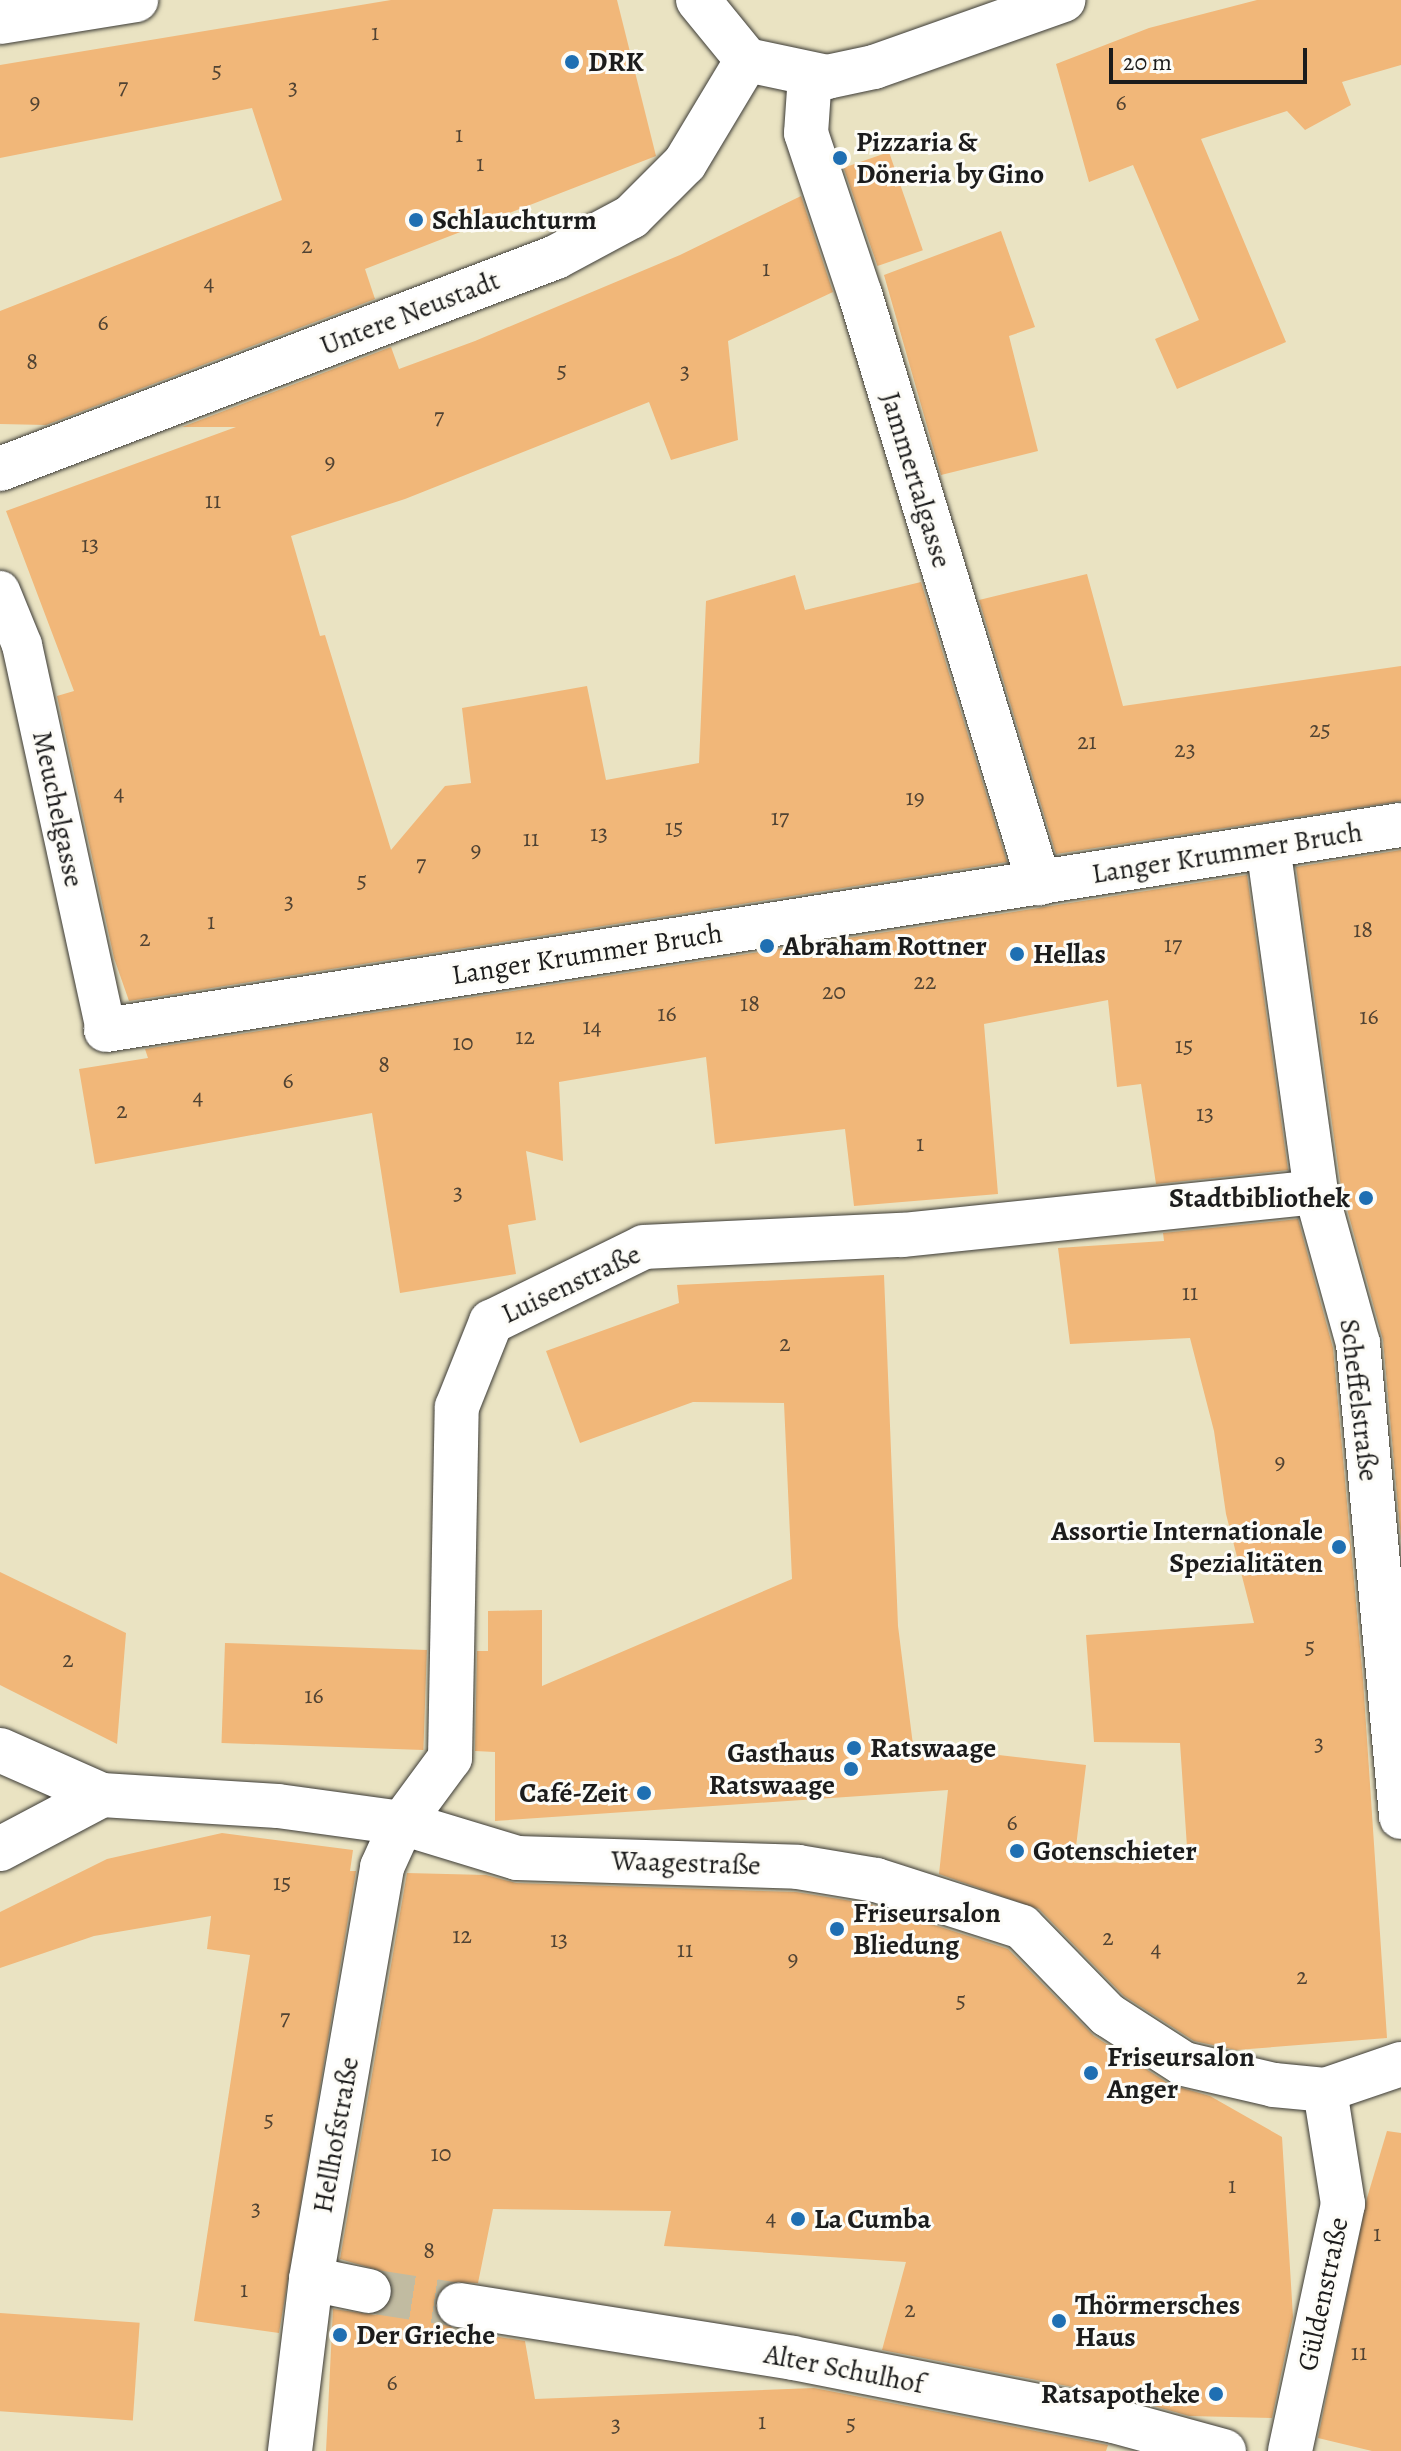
<!DOCTYPE html>
<html>
<head>
<meta charset="utf-8">
<style>
  body { margin:0 }
  #map { position:relative; width:1401px; height:2451px; overflow:hidden; background:#eae3c2; font-family:Alegreya,serif }
  div>[style] { position:absolute }
  .building>* { inset:0; background:#f1b779; transform-origin:0 0 }
  .street-tunnel>* { height:44px; margin-top:-22px; transform-origin:0; background:repeating-linear-gradient(90deg,#c1bba1 0 44px,transparent 0 66px) }
  .roads { filter:drop-shadow(0 0 2px #3b3a35) drop-shadow(0 0 2px #3b3a35) }
  .lane>* { height:40px; margin:-20px; padding:0 20px; transform-origin:20px; border-radius:20px; background:#fff }
  .street>* { height:44px; margin:-22px; padding:0 22px; transform-origin:22px; border-radius:22px; background:#fff }
  .dots>* { width:22px; height:22px; translate:-50% -50%; box-sizing:border-box; border:4px solid #fdfcf7; border-radius:50% }
  span { translate:-50% -50%; white-space:nowrap; text-align:center; line-height:1.15; -webkit-text-stroke:6px #fdfcf7; paint-order:stroke }
  .number-label { font-size:24px; color:#514333 }
  .number-label span { -webkit-text-stroke-width:0 }
  .poi-label { font-size:28px; color:#1c1c1c; font-weight:700 }
  .left { translate:0 -50%; text-align:left }
  .right { translate:-100% -50%; text-align:right }
  .street-label { font-size:28px; color:#1c1c1c }
  .scale { position:absolute; left:1109px; top:48px; width:198px; height:36px; box-sizing:border-box; border:4px solid #1c1c1c; border-top:0; padding-left:10px; font-size:24px; line-height:28px; white-space:nowrap; color:#1c1c1c; -webkit-text-stroke:6px #fdfcf7; paint-order:stroke }
</style>
</head>
<body>
<div id="map">
  <div class="building">
    <i style="clip-path:polygon(391px 0,617px 0,656px 156px,365px 269px,375px 299px,46px 425px,0 424px,0 311px,282px 200px,252px 108px,0 158px,0 65px)"></i>
    <i style="clip-path:polygon(1257px 0,1401px 0,1401px 65px,1342px 82px,1351px 105px,1305px 130px,1287px 111px,1201px 139px,1286px 342px,1177px 389px,1155px 339px,1199px 320px,1133px 165px,1089px 182px,1056px 64px,1149px 28px)"></i>
    <i style="left:889px;top:152px;width:104px;height:48px;rotate:71deg"></i>
    <i style="clip-path:polygon(801px 196px,833px 292px,728px 341px,738px 440px,671px 460px,649px 402px,405px 499px,291px 536px,320px 636px,325px 635px,391px 850px,445px 786px,471px 783px,462px 708px,587px 686px,606px 780px,699px 763px,706px 601px,795px 575px,805px 610px,921px 582px,1007px 862px,129px 1001px,114px 958px,57px 696px,74px 691px,6px 511px,236px 427px,182px 427px,391px 347px,399px 369px,475px 341px,680px 255px)"></i>
    <i style="clip-path:polygon(1001px 231px,1035px 327px,1009px 336px,1038px 451px,941px 475px,884px 275px)"></i>
    <i style="clip-path:polygon(1087px 574px,1123px 706px,1401px 666px,1401px 801px,1056px 854px,979px 600px)"></i>
    <i style="clip-path:polygon(1401px 850px,1401px 1540px,1383px 1340px,1341px 1187px,1296px 867px)"></i>
    <i style="clip-path:polygon(1247px 875px,1288px 1170px,1156px 1184px,1141px 1084px,1117px 1087px,1108px 1000px,984px 1024px,998px 1194px,854px 1206px,845px 1129px,715px 1144px,706px 1057px,559px 1082px,563px 1161px,526px 1151px,536px 1220px,508px 1225px,516px 1274px,400px 1293px,372px 1113px,95px 1164px,79px 1069px,148px 1058px,145px 1049px)"></i>
    <i style="clip-path:polygon(1298px 1219px,1333px 1348px,1363px 1680px,1387px 2038px,1236px 2050px,1194px 2041px,1124px 1996px,1039px 1909px,939px 1874px,948px 1790px,495px 1821px,495px 1752px,475px 1751px,477px 1651px,488px 1651px,488px 1611px,542px 1610px,542px 1686px,792px 1579px,784px 1403px,693px 1402px,580px 1443px,546px 1351px,679px 1303px,677px 1285px,884px 1275px,898px 1626px,913px 1745px,1086px 1765px,1074px 1863px,1188px 1862px,1180px 1743px,1094px 1742px,1086px 1635px,1254px 1623px,1226px 1514px,1214px 1431px,1190px 1338px,1070px 1344px,1058px 1248px,1164px 1241px,1163px 1233px)"></i>
    <i style="clip-path:polygon(0 1572px,126px 1633px,117px 1744px,0 1685px)"></i>
    <i style="left:225px;top:1643px;width:202px;height:100px;rotate:2deg"></i>
    <i style="clip-path:polygon(222px 1833px,353px 1850px,350px 1871px,356px 1871px,279px 2333px,194px 2321px,250px 1955px,207px 1949px,211px 1916px,94px 1936px,0 1968px,0 1912px,107px 1859px)"></i>
    <i style="clip-path:polygon(407px 1873px,486px 1875px,516px 1883px,796px 1892px,870px 1904px,1008px 1949px,1094px 2036px,1171px 2085px,1210px 2096px,1282px 2137px,1293px 2317px,1272px 2418px,1189px 2416px,1119px 2396px,882px 2350px,906px 2262px,664px 2246px,671px 2211px,493px 2209px,478px 2283px,449px 2282px,439px 2290px,435px 2313px,455px 2330px,525px 2341px,535px 2399px,814px 2388px,1108px 2445px,1106px 2451px,326px 2451px,333px 2309px,376px 2315px,394px 2295px,385px 2272px,340px 2259px)"></i>
    <i style="clip-path:polygon(1387px 2131px,1401px 2133px,1401px 2451px,1372px 2451px,1318px 2438px,1367px 2198px)"></i>
    <i style="left:0;top:2313px;width:140px;height:98px;rotate:4deg"></i>
  </div>
  <div class="street-tunnel">
    <i style="left:369px;top:2291px;width:91px;rotate:8.8deg"></i>
  </div>
  <div class="roads">
    <div class="lane">
      <i style="left:0;top:591px;width:58px;rotate:67.8deg"></i>
      <i style="left:22px;top:645px;width:394px;rotate:77.7deg"></i>
    </div>
    <div class="street">
      <i style="left:698px;top:0;width:77px;rotate:50.8deg"></i>
      <i style="left:747px;top:60px;width:82px;rotate:12deg"></i>
      <i style="left:827px;top:77px;width:48px;rotate:-12deg"></i>
      <i style="left:874px;top:67px;width:201px;rotate:-19.5deg"></i>
      <i style="left:0;top:22px;width:138px;rotate:-9.2deg"></i>
      <i style="left:810px;top:75px;width:58px;rotate:93.9deg"></i>
      <i style="left:806px;top:133px;width:170px;rotate:71.5deg"></i>
      <i style="left:860px;top:294px;width:616px;rotate:73.1deg"></i>
      <i style="left:0;top:469px;width:595px;rotate:-20.87deg"></i>
      <i style="left:556px;top:257px;width:85px;rotate:-28.1deg"></i>
      <i style="left:631px;top:217px;width:76px;rotate:-45deg"></i>
      <i style="left:685px;top:163px;width:120px;rotate:-59deg"></i>
      <i style="left:1268px;top:846px;width:349px;rotate:82.1deg"></i>
      <i style="left:1316px;top:1192px;width:157px;rotate:74.5deg"></i>
      <i style="left:1358px;top:1343px;width:476px;rotate:84.8deg"></i>
      <i style="left:106px;top:1030px;width:1311px;rotate:-9deg"></i>
      <i style="left:0;top:1750px;width:111px;rotate:23.8deg"></i>
      <i style="left:102px;top:1795px;width:176px;rotate:3.6deg"></i>
      <i style="left:278px;top:1806px;width:125px;rotate:7.8deg"></i>
      <i style="left:402px;top:1823px;width:120px;rotate:16.9deg"></i>
      <i style="left:517px;top:1858px;width:281px;rotate:1.8deg"></i>
      <i style="left:798px;top:1867px;width:79px;rotate:9.5deg"></i>
      <i style="left:876px;top:1880px;width:153px;rotate:17.8deg"></i>
      <i style="left:1022px;top:1927px;width:123px;rotate:45.7deg"></i>
      <i style="left:1108px;top:2015px;width:90px;rotate:32.8deg"></i>
      <i style="left:1184px;top:2064px;width:92px;rotate:13.1deg"></i>
      <i style="left:1274px;top:2085px;width:51px;rotate:5.6deg"></i>
      <i style="left:1325px;top:2090px;width:80px;rotate:-18.9deg"></i>
      <i style="left:0;top:1849px;width:115px;rotate:-27.9deg"></i>
      <i style="left:311px;top:2279px;width:59px;rotate:11.7deg"></i>
      <i style="left:459px;top:2305px;width:338px;rotate:9deg"></i>
      <i style="left:793px;top:2358px;width:327px;rotate:11.1deg"></i>
      <i style="left:1114px;top:2421px;width:114px;rotate:15.3deg"></i>
      <i style="left:290px;top:2451px;width:173px;rotate:-83deg"></i>
      <i style="left:311px;top:2279px;width:418px;rotate:-80.2deg"></i>
      <i style="left:382px;top:1867px;width:48px;rotate:-65.6deg"></i>
      <i style="left:402px;top:1823px;width:81px;rotate:-53.6deg"></i>
      <i style="left:450px;top:1758px;width:351px;rotate:-88.9deg"></i>
      <i style="left:457px;top:1407px;width:92px;rotate:-68.2deg"></i>
      <i style="left:491px;top:1322px;width:170px;rotate:-26.1deg"></i>
      <i style="left:644px;top:1247px;width:258px;rotate:-2.7deg"></i>
      <i style="left:902px;top:1235px;width:416px;rotate:-5.9deg"></i>
      <i style="left:1290px;top:2451px;width:253px;rotate:-77.9deg"></i>
      <i style="left:1343px;top:2204px;width:115px;rotate:-99deg"></i>
    </div>
  </div>
  <div class="dots">
    <i style="left:572px;top:62px;background:#1f6fb2"></i>
    <i style="left:840px;top:158px;background:#1f6fb2"></i>
    <i style="left:416px;top:220px;background:#1f6fb2"></i>
    <i style="left:767px;top:946px;background:#1f6fb2"></i>
    <i style="left:1017px;top:954px;background:#1f6fb2"></i>
    <i style="left:1366px;top:1198px;background:#1f6fb2"></i>
    <i style="left:1339px;top:1547px;background:#1f6fb2"></i>
    <i style="left:854px;top:1748px;background:#1f6fb2"></i>
    <i style="left:851px;top:1769px;background:#1f6fb2"></i>
    <i style="left:644px;top:1793px;background:#1f6fb2"></i>
    <i style="left:1017px;top:1851px;background:#1f6fb2"></i>
    <i style="left:837px;top:1929px;background:#1f6fb2"></i>
    <i style="left:1091px;top:2073px;background:#1f6fb2"></i>
    <i style="left:798px;top:2219px;background:#1f6fb2"></i>
    <i style="left:1059px;top:2321px;background:#1f6fb2"></i>
    <i style="left:340px;top:2335px;background:#1f6fb2"></i>
    <i style="left:1216px;top:2394px;background:#1f6fb2"></i>
  </div>
  <div class="number-label">
    <span style="left:375px;top:33px">1</span>
    <span style="left:217px;top:71px">5</span>
    <span style="left:123px;top:87px">7</span>
    <span style="left:293px;top:88px">3</span>
    <span style="left:35px;top:102px">9</span>
    <span style="left:1121px;top:103px">6</span>
    <span style="left:459px;top:135px">1</span>
    <span style="left:480px;top:164px">1</span>
    <span style="left:307px;top:246px">2</span>
    <span style="left:766px;top:269px">1</span>
    <span style="left:209px;top:283px">4</span>
    <span style="left:103px;top:323px">6</span>
    <span style="left:32px;top:362px">8</span>
    <span style="left:562px;top:371px">5</span>
    <span style="left:685px;top:372px">3</span>
    <span style="left:439px;top:417px">7</span>
    <span style="left:330px;top:462px">9</span>
    <span style="left:213px;top:501px">11</span>
    <span style="left:90px;top:545px">13</span>
    <span style="left:1320px;top:730px">25</span>
    <span style="left:1087px;top:742px">21</span>
    <span style="left:1185px;top:750px">23</span>
    <span style="left:119px;top:793px">4</span>
    <span style="left:915px;top:798px">19</span>
    <span style="left:780px;top:818px">17</span>
    <span style="left:674px;top:828px">15</span>
    <span style="left:599px;top:834px">13</span>
    <span style="left:531px;top:839px">11</span>
    <span style="left:476px;top:850px">9</span>
    <span style="left:421px;top:864px">7</span>
    <span style="left:362px;top:881px">5</span>
    <span style="left:289px;top:902px">3</span>
    <span style="left:211px;top:922px">1</span>
    <span style="left:1363px;top:930px">18</span>
    <span style="left:145px;top:939px">2</span>
    <span style="left:1173px;top:945px">17</span>
    <span style="left:925px;top:982px">22</span>
    <span style="left:834px;top:992px">20</span>
    <span style="left:750px;top:1004px">18</span>
    <span style="left:667px;top:1014px">16</span>
    <span style="left:1369px;top:1017px">16</span>
    <span style="left:592px;top:1027px">14</span>
    <span style="left:525px;top:1037px">12</span>
    <span style="left:463px;top:1043px">10</span>
    <span style="left:1184px;top:1046px">15</span>
    <span style="left:384px;top:1065px">8</span>
    <span style="left:288px;top:1081px">6</span>
    <span style="left:198px;top:1097px">4</span>
    <span style="left:122px;top:1111px">2</span>
    <span style="left:1205px;top:1114px">13</span>
    <span style="left:920px;top:1144px">1</span>
    <span style="left:458px;top:1193px">3</span>
    <span style="left:1190px;top:1293px">11</span>
    <span style="left:785px;top:1344px">2</span>
    <span style="left:1280px;top:1462px">9</span>
    <span style="left:1310px;top:1647px">5</span>
    <span style="left:68px;top:1660px">2</span>
    <span style="left:314px;top:1696px">16</span>
    <span style="left:1319px;top:1744px">3</span>
    <span style="left:1012px;top:1823px">6</span>
    <span style="left:282px;top:1883px">15</span>
    <span style="left:462px;top:1936px">12</span>
    <span style="left:1108px;top:1938px">2</span>
    <span style="left:559px;top:1940px">13</span>
    <span style="left:1156px;top:1949px">4</span>
    <span style="left:685px;top:1950px">11</span>
    <span style="left:793px;top:1959px">9</span>
    <span style="left:1302px;top:1977px">2</span>
    <span style="left:961px;top:2001px">5</span>
    <span style="left:285px;top:2018px">7</span>
    <span style="left:269px;top:2120px">5</span>
    <span style="left:441px;top:2154px">10</span>
    <span style="left:1232px;top:2186px">1</span>
    <span style="left:256px;top:2209px">3</span>
    <span style="left:771px;top:2218px">4</span>
    <span style="left:1377px;top:2234px">1</span>
    <span style="left:429px;top:2251px">8</span>
    <span style="left:244px;top:2290px">1</span>
    <span style="left:910px;top:2310px">2</span>
    <span style="left:1359px;top:2353px">11</span>
    <span style="left:392px;top:2383px">6</span>
    <span style="left:762px;top:2422px">1</span>
    <span style="left:851px;top:2424px">5</span>
    <span style="left:616px;top:2425px">3</span>
  </div>
  <div class="poi-label">
    <span class="left" style="left:588px;top:62px">DRK</span>
    <span class="left" style="left:856px;top:158px">Pizzaria &amp;<br>Döneria by Gino</span>
    <span class="left" style="left:432px;top:220px">Schlauchturm</span>
    <span class="left" style="left:783px;top:946px">Abraham Rottner</span>
    <span class="left" style="left:1033px;top:954px">Hellas</span>
    <span class="right" style="left:1350px;top:1198px">Stadtbibliothek</span>
    <span class="right" style="left:1323px;top:1547px">Assortie Internationale<br>Spezialitäten</span>
    <span class="left" style="left:870px;top:1748px">Ratswaage</span>
    <span class="right" style="left:835px;top:1769px">Gasthaus<br>Ratswaage</span>
    <span class="right" style="left:628px;top:1793px">Café-Zeit</span>
    <span class="left" style="left:1033px;top:1851px">Gotenschieter</span>
    <span class="left" style="left:853px;top:1929px">Friseursalon<br>Bliedung</span>
    <span class="left" style="left:1107px;top:2073px">Friseursalon<br>Anger</span>
    <span class="left" style="left:814px;top:2219px">La Cumba</span>
    <span class="left" style="left:1075px;top:2321px">Thörmersches<br>Haus</span>
    <span class="left" style="left:356px;top:2335px">Der Grieche</span>
    <span class="right" style="left:1200px;top:2394px">Ratsapotheke</span>
  </div>
  <div class="street-label">
    <span style="left:410px;top:313px;rotate:-21deg">Untere Neustadt</span>
    <span style="left:916px;top:480px;rotate:73deg">Jammertalgasse</span>
    <span style="left:58px;top:809px;rotate:78deg">Meuchelgasse</span>
    <span style="left:1227px;top:853px;rotate:-9deg">Langer Krummer Bruch</span>
    <span style="left:587px;top:954px;rotate:-9deg">Langer Krummer Bruch</span>
    <span style="left:571px;top:1284px;rotate:-25deg">Luisenstraße</span>
    <span style="left:1359px;top:1400px;rotate:83deg">Scheffelstraße</span>
    <span style="left:686px;top:1863px;rotate:2deg">Waagestraße</span>
    <span style="left:336px;top:2135px;rotate:-80deg">Hellhofstraße</span>
    <span style="left:1323px;top:2294px;rotate:-78deg">Güldenstraße</span>
    <span style="left:844px;top:2369px;rotate:11deg">Alter Schulhof</span>
  </div>
  <div class="scale">20 m</div>
</div>
</body>
</html>
